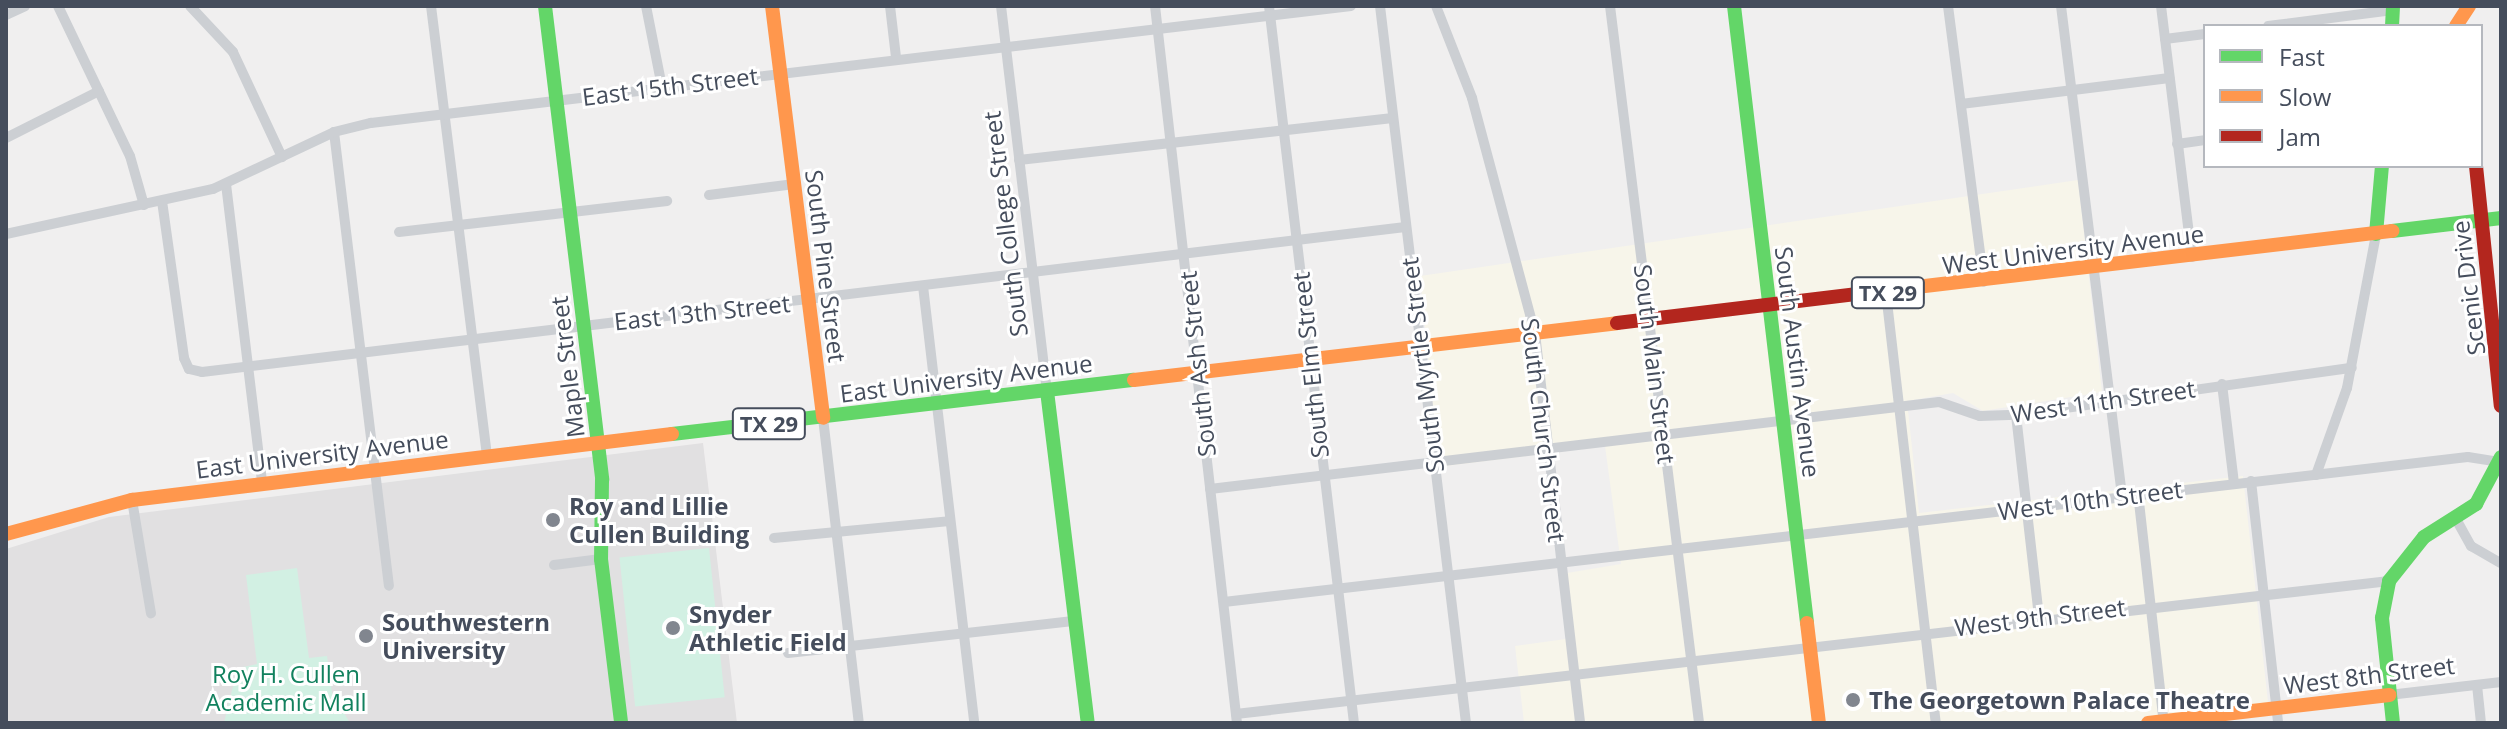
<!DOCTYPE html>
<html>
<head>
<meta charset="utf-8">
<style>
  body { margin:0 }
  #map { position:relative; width:2507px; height:729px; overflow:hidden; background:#f0efef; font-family:"Open Sans",sans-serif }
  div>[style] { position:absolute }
  .commercial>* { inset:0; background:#f7f5ea }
  .education>* { inset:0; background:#e1e0e1 }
  .green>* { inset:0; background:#d2f0e3; transform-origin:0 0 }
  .street>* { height:10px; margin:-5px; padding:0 5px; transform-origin:5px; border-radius:5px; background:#cccfd3 }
  .fast>* { height:14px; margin:-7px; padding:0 7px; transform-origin:7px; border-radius:7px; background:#63d668 }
  .slow>* { height:14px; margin:-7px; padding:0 7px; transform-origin:7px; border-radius:7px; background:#ff974d }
  .jam>* { height:14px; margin:-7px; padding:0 7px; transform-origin:7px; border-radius:7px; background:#b3261e }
  .dots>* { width:22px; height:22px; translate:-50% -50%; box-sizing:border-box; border:4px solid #fff; border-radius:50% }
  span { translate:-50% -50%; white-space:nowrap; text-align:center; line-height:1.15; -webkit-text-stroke:6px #fff; paint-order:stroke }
  .shield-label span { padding:2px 6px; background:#fff; border:2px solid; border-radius:6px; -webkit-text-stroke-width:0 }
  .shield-label { font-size:22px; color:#454d5c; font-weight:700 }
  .street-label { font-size:24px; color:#454d5c }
  .poi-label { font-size:24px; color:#454d5c; font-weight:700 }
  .left { translate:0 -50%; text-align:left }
  .park-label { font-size:24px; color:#12815e }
  .frame { position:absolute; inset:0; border:8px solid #454d5c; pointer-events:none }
  .legend { position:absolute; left:2203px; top:24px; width:280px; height:144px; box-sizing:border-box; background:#fff; border:2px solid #b5b8be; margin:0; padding:10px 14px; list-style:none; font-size:24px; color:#454d5c }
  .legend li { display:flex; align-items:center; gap:16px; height:40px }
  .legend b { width:40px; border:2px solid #b5b8be }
</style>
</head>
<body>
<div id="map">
  <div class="commercial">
    <i style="clip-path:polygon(2078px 180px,2102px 392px,1983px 411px,1953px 393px,1907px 401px,1919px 513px,2243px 476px,2268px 702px,2160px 723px,1524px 723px,1515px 646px,1573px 638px,1567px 573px,1621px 564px,1605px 446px,1439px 467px,1420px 276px)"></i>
  </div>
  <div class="education">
    <i style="clip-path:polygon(703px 443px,737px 723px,6px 723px,6px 549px,109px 517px)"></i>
  </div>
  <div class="green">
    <i style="left:709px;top:548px;width:150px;height:90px;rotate:84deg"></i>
    <i style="clip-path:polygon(297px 568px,309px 658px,327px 656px,332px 693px,350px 723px,224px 723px,235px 678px,243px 667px,257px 664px,246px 575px)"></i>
  </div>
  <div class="street">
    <i style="left:58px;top:6px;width:166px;rotate:64.4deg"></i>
    <i style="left:130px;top:156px;width:51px;rotate:74.1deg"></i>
    <i style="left:190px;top:6px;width:63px;rotate:46.9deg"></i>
    <i style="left:233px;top:52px;width:116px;rotate:65deg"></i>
    <i style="left:431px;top:6px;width:454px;rotate:82.9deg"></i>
    <i style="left:646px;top:6px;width:83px;rotate:78.8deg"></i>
    <i style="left:890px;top:6px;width:51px;rotate:83.3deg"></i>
    <i style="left:1001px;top:6px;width:388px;rotate:83.2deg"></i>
    <i style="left:1155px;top:6px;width:722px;rotate:83.48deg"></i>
    <i style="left:1269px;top:6px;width:722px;rotate:83.24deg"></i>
    <i style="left:1380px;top:6px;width:722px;rotate:83.16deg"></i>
    <i style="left:1436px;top:6px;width:99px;rotate:68.6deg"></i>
    <i style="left:1472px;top:98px;width:243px;rotate:75deg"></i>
    <i style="left:1535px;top:333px;width:393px;rotate:83.4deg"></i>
    <i style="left:1610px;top:6px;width:723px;rotate:82.92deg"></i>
    <i style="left:1948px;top:6px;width:278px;rotate:82.6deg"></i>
    <i style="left:2061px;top:6px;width:493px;rotate:82.9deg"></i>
    <i style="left:2161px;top:6px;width:253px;rotate:83deg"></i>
    <i style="left:6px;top:15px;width:21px;rotate:-25deg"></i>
    <i style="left:2268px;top:26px;width:126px;rotate:-7.3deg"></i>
    <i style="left:2165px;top:39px;width:40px;rotate:-7.1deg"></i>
    <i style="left:1961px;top:104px;width:210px;rotate:-7.1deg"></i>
    <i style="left:334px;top:132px;width:457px;rotate:83.1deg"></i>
    <i style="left:6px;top:138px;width:104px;rotate:-26.8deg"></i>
    <i style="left:2177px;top:144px;width:28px;rotate:-8deg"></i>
    <i style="left:1019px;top:160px;width:376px;rotate:-6.4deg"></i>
    <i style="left:226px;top:184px;width:301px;rotate:83.1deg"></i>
    <i style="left:709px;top:195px;width:86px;rotate:-7.4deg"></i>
    <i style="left:162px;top:201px;width:159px;rotate:82deg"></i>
    <i style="left:184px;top:358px;width:12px;rotate:66deg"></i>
    <i style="left:189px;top:369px;width:13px;rotate:13deg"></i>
    <i style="left:202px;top:372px;width:1212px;rotate:-6.87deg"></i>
    <i style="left:399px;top:232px;width:270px;rotate:-6.6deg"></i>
    <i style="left:6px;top:234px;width:212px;rotate:-12.3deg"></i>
    <i style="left:213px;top:189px;width:134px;rotate:-25.2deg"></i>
    <i style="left:334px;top:132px;width:38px;rotate:-14deg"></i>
    <i style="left:371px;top:123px;width:987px;rotate:-6.81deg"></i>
    <i style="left:923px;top:286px;width:440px;rotate:83.3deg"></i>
    <i style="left:1886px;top:293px;width:433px;rotate:83.4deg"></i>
    <i style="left:2222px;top:384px;width:100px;rotate:83.1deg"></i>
    <i style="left:2016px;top:415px;width:202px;rotate:83.5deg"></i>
    <i style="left:823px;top:418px;width:307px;rotate:83.3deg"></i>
    <i style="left:2316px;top:475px;width:92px;rotate:-70.4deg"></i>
    <i style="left:2347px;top:388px;width:157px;rotate:-79.3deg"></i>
    <i style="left:2251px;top:481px;width:244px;rotate:83.6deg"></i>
    <i style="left:1210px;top:489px;width:734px;rotate:-6.81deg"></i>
    <i style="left:1939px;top:402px;width:43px;rotate:18.9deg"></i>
    <i style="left:1980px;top:416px;width:36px;rotate:-2deg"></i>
    <i style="left:2016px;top:415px;width:339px;rotate:-8deg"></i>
    <i style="left:2138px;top:493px;width:231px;rotate:83.6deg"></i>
    <i style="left:132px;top:500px;width:115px;rotate:80.5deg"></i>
    <i style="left:2456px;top:519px;width:31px;rotate:61deg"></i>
    <i style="left:2471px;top:546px;width:34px;rotate:30deg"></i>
    <i style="left:774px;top:538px;width:176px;rotate:-5.5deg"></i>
    <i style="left:554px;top:565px;width:47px;rotate:-7.3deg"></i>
    <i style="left:1224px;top:602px;width:1252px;rotate:-6.65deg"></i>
    <i style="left:2468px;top:457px;width:33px;rotate:9deg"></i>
    <i style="left:788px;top:653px;width:289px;rotate:-6.4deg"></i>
    <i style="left:2477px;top:685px;width:38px;rotate:84deg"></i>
    <i style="left:2389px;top:695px;width:113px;rotate:-6.6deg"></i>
    <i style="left:1236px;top:714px;width:1161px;rotate:-6.58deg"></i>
  </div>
  <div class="fast">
    <i style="left:545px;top:6px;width:477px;rotate:83.1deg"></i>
    <i style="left:602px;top:480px;width:79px;rotate:90.7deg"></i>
    <i style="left:601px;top:559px;width:165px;rotate:83deg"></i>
    <i style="left:1734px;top:6px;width:621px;rotate:83.25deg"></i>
    <i style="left:2392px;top:26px;width:20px;rotate:-87deg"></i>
    <i style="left:2392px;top:231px;width:110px;rotate:-6.8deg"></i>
    <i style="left:2376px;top:234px;width:68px;rotate:-85deg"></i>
    <i style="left:1047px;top:391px;width:335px;rotate:83deg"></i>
    <i style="left:672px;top:434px;width:465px;rotate:-6.7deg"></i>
    <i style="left:2393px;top:723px;width:106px;rotate:-96deg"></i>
    <i style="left:2382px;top:618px;width:38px;rotate:-79deg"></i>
    <i style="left:2389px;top:581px;width:56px;rotate:-51.5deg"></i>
    <i style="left:2424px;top:537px;width:62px;rotate:-32.4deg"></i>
    <i style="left:2476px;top:504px;width:53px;rotate:-62deg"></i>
  </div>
  <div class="slow">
    <i style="left:772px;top:6px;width:415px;rotate:82.9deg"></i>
    <i style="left:2456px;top:26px;width:24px;rotate:-57deg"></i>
    <i style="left:1874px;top:292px;width:522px;rotate:-6.72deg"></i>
    <i style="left:1134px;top:380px;width:486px;rotate:-6.7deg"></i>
    <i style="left:6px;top:534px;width:131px;rotate:-15.1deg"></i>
    <i style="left:132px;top:500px;width:544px;rotate:-6.97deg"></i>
    <i style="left:1807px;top:623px;width:101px;rotate:83.2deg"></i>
    <i style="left:2148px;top:723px;width:243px;rotate:-6.6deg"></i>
  </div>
  <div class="jam">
    <i style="left:2476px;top:166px;width:241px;rotate:84.1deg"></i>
    <i style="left:1617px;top:323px;width:259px;rotate:-6.9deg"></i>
  </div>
  <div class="dots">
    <i style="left:553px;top:520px;background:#81868f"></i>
    <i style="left:673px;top:628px;background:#81868f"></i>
    <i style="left:366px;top:636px;background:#81868f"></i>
    <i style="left:1853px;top:700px;background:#81868f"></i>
  </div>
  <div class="shield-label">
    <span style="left:1888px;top:293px">TX 29</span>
    <span style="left:769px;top:424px">TX 29</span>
  </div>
  <div class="street-label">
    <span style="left:670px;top:86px;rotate:-7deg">East 15th Street</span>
    <span style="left:1005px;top:224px;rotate:-97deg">South College Street</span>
    <span style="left:2073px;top:249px;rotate:-7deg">West University Avenue</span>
    <span style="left:826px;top:266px;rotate:83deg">South Pine Street</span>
    <span style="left:2468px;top:288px;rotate:-97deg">Scenic Drive</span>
    <span style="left:702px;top:312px;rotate:-6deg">East 13th Street</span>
    <span style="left:1798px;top:362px;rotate:83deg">South Austin Avenue</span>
    <span style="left:1197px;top:364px;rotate:-96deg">South Ash Street</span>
    <span style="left:1655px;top:364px;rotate:83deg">South Main Street</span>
    <span style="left:1310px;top:365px;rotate:-96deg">South Elm Street</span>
    <span style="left:1422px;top:365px;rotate:-97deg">South Myrtle Street</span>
    <span style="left:567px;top:367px;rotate:-97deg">Maple Street</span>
    <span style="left:966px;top:378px;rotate:-7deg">East University Avenue</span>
    <span style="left:2103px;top:401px;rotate:-8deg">West 11th Street</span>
    <span style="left:1544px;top:430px;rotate:83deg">South Church Street</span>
    <span style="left:322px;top:454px;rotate:-7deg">East University Avenue</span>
    <span style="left:2090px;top:500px;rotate:-7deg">West 10th Street</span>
    <span style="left:2040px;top:617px;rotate:-7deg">West 9th Street</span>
    <span style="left:2369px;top:675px;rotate:-7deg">West 8th Street</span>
  </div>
  <div class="poi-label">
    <span class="left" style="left:569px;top:520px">Roy and Lillie<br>Cullen Building</span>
    <span class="left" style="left:689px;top:628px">Snyder<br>Athletic Field</span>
    <span class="left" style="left:382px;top:636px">Southwestern<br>University</span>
    <span class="left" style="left:1869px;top:700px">The Georgetown Palace Theatre</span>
  </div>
  <div class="park-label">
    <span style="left:286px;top:688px">Roy H. Cullen<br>Academic Mall</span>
  </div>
  <div class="frame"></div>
  <ul class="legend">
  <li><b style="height:10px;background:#63d668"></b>Fast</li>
  <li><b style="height:10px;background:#ff974d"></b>Slow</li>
  <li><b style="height:10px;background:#b3261e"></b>Jam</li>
  </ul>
</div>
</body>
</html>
